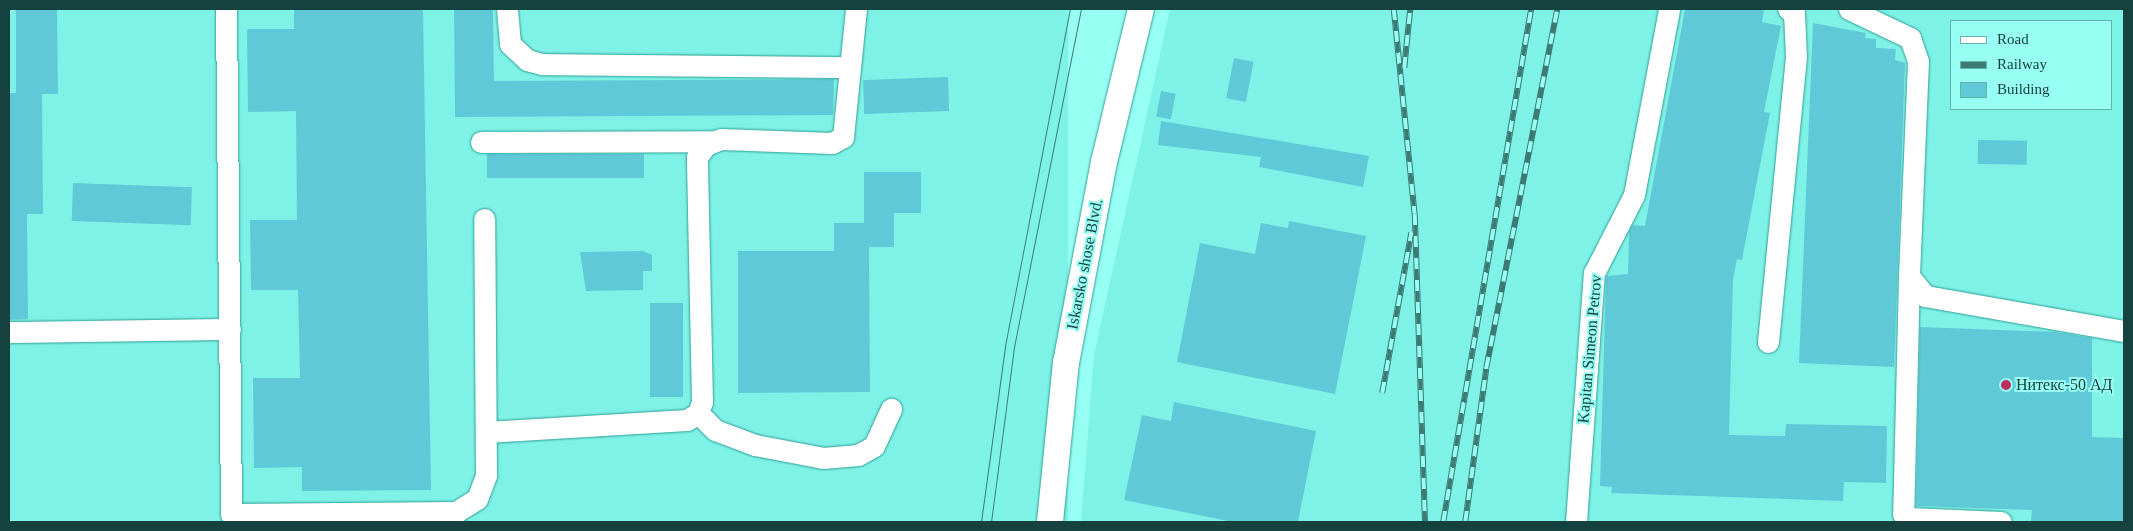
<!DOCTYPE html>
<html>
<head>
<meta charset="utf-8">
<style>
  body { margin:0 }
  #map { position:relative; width:2133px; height:531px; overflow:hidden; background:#97fff4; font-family:"Times New Roman",serif }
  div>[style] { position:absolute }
  .built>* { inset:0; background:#7ff2e7; transform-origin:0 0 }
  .building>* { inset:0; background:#60c9d7; transform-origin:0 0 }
  .roads { filter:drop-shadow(0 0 1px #2f9f95) drop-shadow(0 0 1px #2f9f95) }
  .minor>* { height:21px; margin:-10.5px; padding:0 10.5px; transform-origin:10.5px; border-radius:10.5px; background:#fff }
  .major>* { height:26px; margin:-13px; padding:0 13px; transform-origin:13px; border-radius:13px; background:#fff }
  .tram>* { height:1px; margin:-0.5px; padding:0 0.5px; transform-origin:0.5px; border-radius:0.5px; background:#3c7a74 }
  .rail>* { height:5.5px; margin-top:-2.75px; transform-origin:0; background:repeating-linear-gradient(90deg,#97fff4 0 11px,#3c7a74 0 22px); box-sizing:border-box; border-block:1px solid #3c7a74 }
  .dots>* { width:14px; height:14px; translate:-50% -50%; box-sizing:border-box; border:2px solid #97fff4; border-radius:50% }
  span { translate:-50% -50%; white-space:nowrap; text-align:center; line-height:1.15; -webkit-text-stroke:4px #97fff4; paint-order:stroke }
  .street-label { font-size:16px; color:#15423e }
  .poi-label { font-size:16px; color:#15423e }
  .left { translate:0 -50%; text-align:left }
  .frame { position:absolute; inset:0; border:10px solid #15423e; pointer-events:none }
  .legend { position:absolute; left:1950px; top:20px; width:162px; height:90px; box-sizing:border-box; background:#97fff4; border:1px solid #63b3ab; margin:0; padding:6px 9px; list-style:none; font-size:15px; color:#15423e }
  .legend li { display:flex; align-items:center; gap:10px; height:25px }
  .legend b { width:25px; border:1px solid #63b3ab }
</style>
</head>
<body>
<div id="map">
  <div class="built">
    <i style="left:9px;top:9px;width:1059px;height:513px"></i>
    <i style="clip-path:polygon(evenodd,1170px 9px,2124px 9px,2124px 522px,1081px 522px,1094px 355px,1170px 9px,1952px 21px,2112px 21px,2112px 109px,1952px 109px,1952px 21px)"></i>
  </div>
  <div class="building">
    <i style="clip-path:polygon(16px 9px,57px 9px,58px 94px,42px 94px,43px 214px,27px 214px,28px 319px,9px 320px,9px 93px,16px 93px)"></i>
    <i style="clip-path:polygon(294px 9px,423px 9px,431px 490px,302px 491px,302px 467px,254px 468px,253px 378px,300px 378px,298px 290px,251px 290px,250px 220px,297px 220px,296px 111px,248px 112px,247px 29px,294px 29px)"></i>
    <i style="clip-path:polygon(454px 9px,493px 9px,494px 81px,834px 79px,833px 115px,455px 117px)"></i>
    <i style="clip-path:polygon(1685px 9px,1764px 9px,1762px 22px,1781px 26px,1764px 112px,1770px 113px,1742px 260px,1737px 259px,1733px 280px,1729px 435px,1785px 436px,1786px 424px,1887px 426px,1886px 483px,1844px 482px,1843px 501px,1611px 493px,1612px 487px,1600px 486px,1606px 276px,1628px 274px,1629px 232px,1632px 225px,1645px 226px)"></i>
    <i style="clip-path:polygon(1813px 23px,1866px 33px,1865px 38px,1876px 39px,1876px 48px,1896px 49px,1895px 60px,1905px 63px,1894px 367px,1799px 363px)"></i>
    <i style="left:1234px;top:58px;width:20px;height:41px;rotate:11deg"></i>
    <i style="left:948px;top:77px;width:34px;height:85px;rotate:88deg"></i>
    <i style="left:1161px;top:91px;width:15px;height:26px;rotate:11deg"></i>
    <i style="clip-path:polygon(1161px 121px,1369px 156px,1363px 187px,1259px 167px,1261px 157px,1158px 145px)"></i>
    <i style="left:1978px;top:140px;width:49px;height:24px;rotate:1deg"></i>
    <i style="left:644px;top:154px;width:24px;height:157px;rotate:90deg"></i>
    <i style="clip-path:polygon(864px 172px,921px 172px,921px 213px,894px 213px,894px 247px,869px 247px,870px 392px,738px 393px,738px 251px,834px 251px,834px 223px,864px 223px)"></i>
    <i style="left:73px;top:183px;width:119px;height:38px;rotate:2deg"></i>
    <i style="clip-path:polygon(1289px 221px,1366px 236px,1335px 394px,1177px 362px,1200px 243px,1255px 254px,1261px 223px,1288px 228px)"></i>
    <i style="clip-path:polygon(643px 251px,652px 255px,652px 271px,643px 271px,643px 290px,586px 291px,580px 252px)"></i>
    <i style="left:650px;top:303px;width:33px;height:94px"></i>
    <i style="clip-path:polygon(1920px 327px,2056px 332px,2092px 338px,2092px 437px,2124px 438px,2124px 522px,2031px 522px,2032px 510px,1916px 506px)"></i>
    <i style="clip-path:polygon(1174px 402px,1316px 431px,1298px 522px,1233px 522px,1124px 500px,1142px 415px,1171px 421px)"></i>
  </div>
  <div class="roads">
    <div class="minor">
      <i style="left:226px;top:9px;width:505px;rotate:89.43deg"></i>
      <i style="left:231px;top:514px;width:225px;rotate:-0.5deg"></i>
      <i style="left:456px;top:512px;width:25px;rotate:-32deg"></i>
      <i style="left:477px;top:499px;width:26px;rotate:-69deg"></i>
      <i style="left:486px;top:475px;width:256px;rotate:-90.4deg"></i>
      <i style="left:507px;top:9px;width:35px;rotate:85deg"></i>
      <i style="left:510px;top:44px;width:23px;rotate:43deg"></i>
      <i style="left:527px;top:60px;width:16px;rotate:15deg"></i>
      <i style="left:542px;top:64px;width:306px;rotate:0.6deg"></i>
      <i style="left:1849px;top:9px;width:68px;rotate:25.4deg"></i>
      <i style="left:1910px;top:38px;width:24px;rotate:71deg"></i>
      <i style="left:1918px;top:61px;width:215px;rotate:92.4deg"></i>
      <i style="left:1909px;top:276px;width:26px;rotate:51deg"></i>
      <i style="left:1925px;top:296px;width:202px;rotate:10deg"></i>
      <i style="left:481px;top:142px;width:232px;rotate:-0.2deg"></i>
      <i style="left:1909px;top:276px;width:238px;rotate:91.4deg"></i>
      <i style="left:1903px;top:514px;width:7px;rotate:34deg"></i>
      <i style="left:1909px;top:518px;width:92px;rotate:2.5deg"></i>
      <i style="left:9px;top:332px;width:221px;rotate:-0.8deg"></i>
      <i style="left:1768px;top:342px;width:287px;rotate:-84.4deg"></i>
      <i style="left:1796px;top:56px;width:43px;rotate:-92.7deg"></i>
      <i style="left:1794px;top:13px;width:7px;rotate:-146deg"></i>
      <i style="left:698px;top:413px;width:24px;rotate:45deg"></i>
      <i style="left:715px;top:430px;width:43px;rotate:20.6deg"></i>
      <i style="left:755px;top:445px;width:69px;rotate:10.8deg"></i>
      <i style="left:823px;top:458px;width:35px;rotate:-5deg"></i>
      <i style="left:858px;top:455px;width:18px;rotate:-29deg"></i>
      <i style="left:874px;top:446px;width:41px;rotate:-65.3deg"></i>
      <i style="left:486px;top:432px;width:201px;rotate:-3.4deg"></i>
      <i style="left:687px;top:420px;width:13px;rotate:-32deg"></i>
      <i style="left:698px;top:413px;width:12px;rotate:-70deg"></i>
      <i style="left:702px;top:402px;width:245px;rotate:-91.2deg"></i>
      <i style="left:697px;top:157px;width:15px;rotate:-53deg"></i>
      <i style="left:706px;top:145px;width:16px;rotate:-22deg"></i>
      <i style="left:721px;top:139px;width:111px;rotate:2.1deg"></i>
      <i style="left:832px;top:143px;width:13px;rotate:-29deg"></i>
      <i style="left:843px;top:137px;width:129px;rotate:-84.2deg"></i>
      <i style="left:1576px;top:522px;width:250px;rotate:-85.9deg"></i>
      <i style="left:1594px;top:273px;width:88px;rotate:-62.9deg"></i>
      <i style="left:1634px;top:195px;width:189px;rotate:-79.3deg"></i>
    </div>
    <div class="major">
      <i style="left:1050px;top:522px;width:160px;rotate:-84.3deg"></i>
      <i style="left:1066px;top:363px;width:205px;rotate:-79.3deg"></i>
      <i style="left:1104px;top:162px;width:157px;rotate:-76.4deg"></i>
    </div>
  </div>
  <div class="tram">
    <i style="left:981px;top:522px;width:178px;rotate:-82.2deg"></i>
    <i style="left:1005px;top:346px;width:343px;rotate:-79.1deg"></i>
    <i style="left:991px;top:522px;width:177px;rotate:-82.5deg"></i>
    <i style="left:1014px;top:347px;width:345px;rotate:-78.8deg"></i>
  </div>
  <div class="rail">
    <i style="left:1394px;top:9px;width:206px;rotate:84.2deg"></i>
    <i style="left:1415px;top:214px;width:308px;rotate:88.1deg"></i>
    <i style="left:1404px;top:68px;width:59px;rotate:-84.2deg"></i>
    <i style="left:1382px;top:393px;width:163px;rotate:-79.7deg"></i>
    <i style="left:1443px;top:522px;width:520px;rotate:-80.27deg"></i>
    <i style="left:1465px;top:522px;width:155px;rotate:-82.2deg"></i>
    <i style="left:1486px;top:368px;width:366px;rotate:-78.8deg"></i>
  </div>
  <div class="dots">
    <i style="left:2006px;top:385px;background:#be2f5d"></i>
  </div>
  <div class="street-label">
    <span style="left:1085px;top:264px;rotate:-79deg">Iskarsko shose Blvd.</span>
    <span style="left:1590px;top:349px;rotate:-85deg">Kapitan Simeon Petrov</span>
  </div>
  <div class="poi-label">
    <span class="left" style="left:2016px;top:385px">Нитекс-50 АД</span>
  </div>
  <div class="frame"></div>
  <ul class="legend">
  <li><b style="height:6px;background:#fff"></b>Road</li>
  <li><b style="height:6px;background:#3c7a74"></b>Railway</li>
  <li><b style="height:14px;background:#60c9d7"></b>Building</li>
  </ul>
</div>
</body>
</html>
